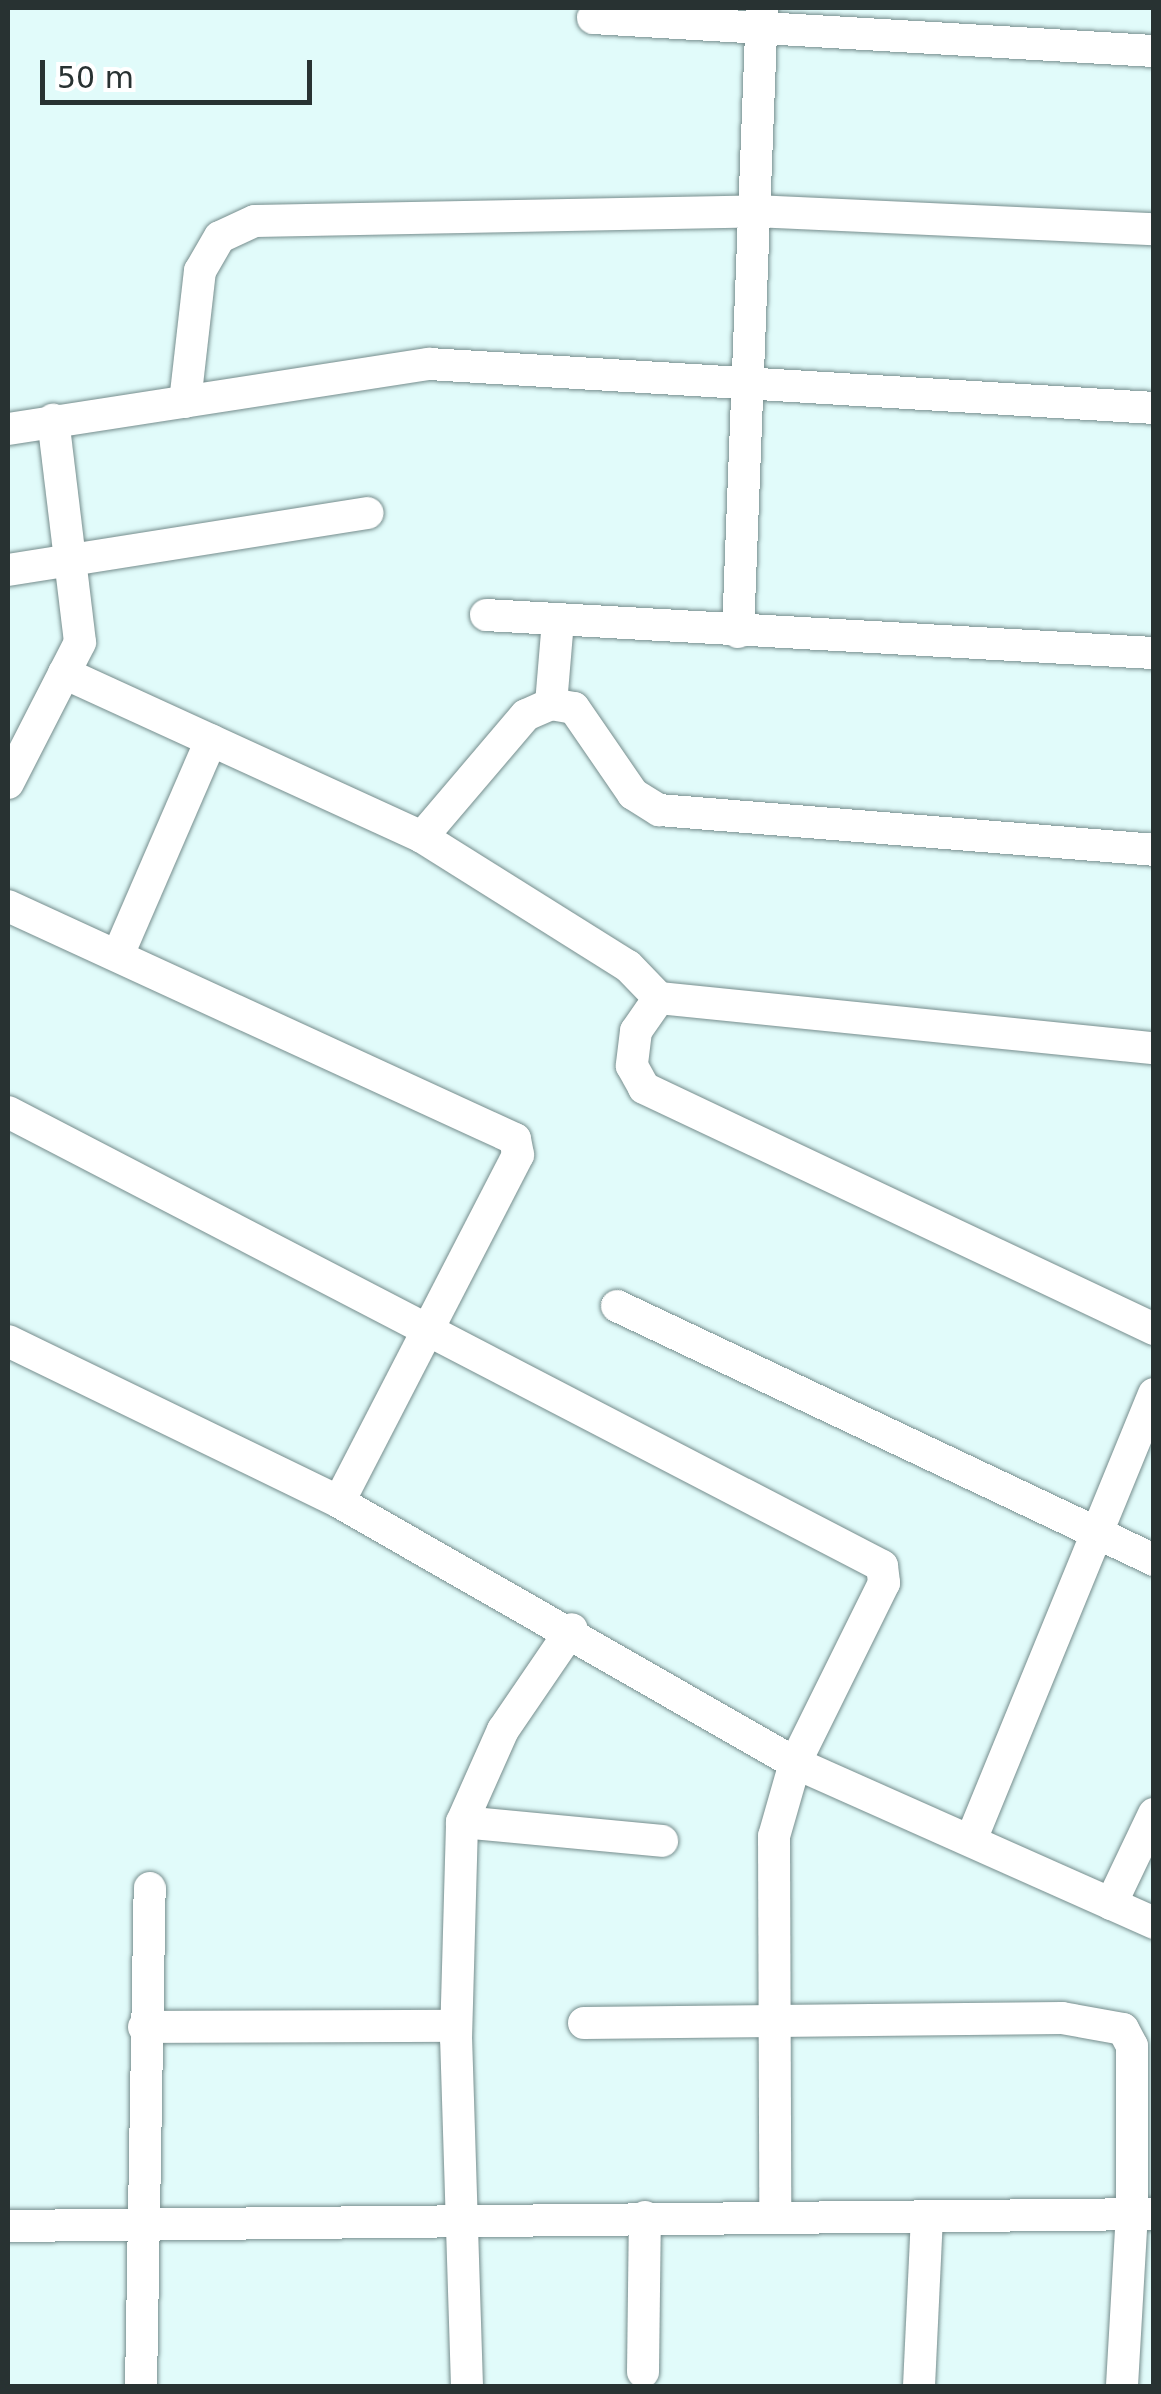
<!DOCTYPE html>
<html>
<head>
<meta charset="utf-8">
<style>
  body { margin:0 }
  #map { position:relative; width:1161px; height:2394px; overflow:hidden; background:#e1fbfa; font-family:"DejaVu Sans",sans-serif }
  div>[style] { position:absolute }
  .roads { filter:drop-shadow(0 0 2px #768d8d) drop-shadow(0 0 2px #768d8d) }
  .minor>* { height:32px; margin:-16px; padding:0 16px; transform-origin:16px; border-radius:16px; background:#fff }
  span { translate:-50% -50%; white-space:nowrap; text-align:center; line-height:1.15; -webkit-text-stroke:8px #fff; paint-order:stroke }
  .frame { position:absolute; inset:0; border:10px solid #283232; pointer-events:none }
  .scale { position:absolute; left:40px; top:60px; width:272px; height:45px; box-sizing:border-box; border:5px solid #283232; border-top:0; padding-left:12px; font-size:30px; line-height:35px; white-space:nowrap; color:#283232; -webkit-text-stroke:8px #fff; paint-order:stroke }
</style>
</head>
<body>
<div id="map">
  <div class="roads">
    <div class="minor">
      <i style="left:593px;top:18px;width:562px;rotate:3.37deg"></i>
      <i style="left:185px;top:402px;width:132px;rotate:-83.5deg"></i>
      <i style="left:200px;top:271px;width:39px;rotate:-60deg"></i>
      <i style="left:220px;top:237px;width:38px;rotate:-25deg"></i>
      <i style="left:255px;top:221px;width:499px;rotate:-1.1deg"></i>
      <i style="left:754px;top:211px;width:400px;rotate:2.6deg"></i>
      <i style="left:8px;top:429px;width:426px;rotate:-8.8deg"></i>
      <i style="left:429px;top:364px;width:726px;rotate:3.47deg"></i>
      <i style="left:8px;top:570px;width:364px;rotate:-9deg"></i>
      <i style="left:486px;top:615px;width:669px;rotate:3.26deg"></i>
      <i style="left:738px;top:632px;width:624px;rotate:-87.8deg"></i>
      <i style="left:64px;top:673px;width:394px;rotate:24.6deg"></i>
      <i style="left:422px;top:837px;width:243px;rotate:32.1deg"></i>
      <i style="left:628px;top:966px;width:45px;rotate:45.9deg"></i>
      <i style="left:659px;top:998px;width:498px;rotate:5.8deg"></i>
      <i style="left:551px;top:704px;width:84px;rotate:-85.2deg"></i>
      <i style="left:8px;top:783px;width:158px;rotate:-62.9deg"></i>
      <i style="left:80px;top:642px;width:224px;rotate:-96.9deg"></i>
      <i style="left:422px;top:837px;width:160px;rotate:-49.6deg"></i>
      <i style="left:526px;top:715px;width:27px;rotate:-24deg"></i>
      <i style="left:551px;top:704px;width:23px;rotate:10deg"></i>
      <i style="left:574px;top:708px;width:104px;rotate:55.5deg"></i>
      <i style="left:633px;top:794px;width:31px;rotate:32deg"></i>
      <i style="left:659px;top:810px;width:497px;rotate:4.6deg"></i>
      <i style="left:8px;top:906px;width:558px;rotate:24.68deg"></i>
      <i style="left:515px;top:1139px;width:16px;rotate:79deg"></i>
      <i style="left:518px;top:1155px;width:390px;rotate:117.3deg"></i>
      <i style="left:118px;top:955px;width:234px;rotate:-66.6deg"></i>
      <i style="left:659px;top:998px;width:40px;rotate:124.9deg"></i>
      <i style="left:636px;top:1031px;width:35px;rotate:97deg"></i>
      <i style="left:632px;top:1066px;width:25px;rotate:61deg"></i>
      <i style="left:644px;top:1088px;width:564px;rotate:25.29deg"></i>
      <i style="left:8px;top:1112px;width:985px;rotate:27.45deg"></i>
      <i style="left:882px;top:1566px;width:17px;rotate:83deg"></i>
      <i style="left:884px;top:1583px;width:201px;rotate:116.3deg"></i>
      <i style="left:795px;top:1763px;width:76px;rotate:106deg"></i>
      <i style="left:774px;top:1836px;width:381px;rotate:89.8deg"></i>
      <i style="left:617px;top:1306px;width:594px;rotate:25.31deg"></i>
      <i style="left:8px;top:1341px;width:368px;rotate:25.9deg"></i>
      <i style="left:339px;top:1502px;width:525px;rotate:29.79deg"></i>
      <i style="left:795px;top:1763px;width:393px;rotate:24deg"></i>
      <i style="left:462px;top:1822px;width:201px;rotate:5.4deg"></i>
      <i style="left:971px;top:1840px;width:482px;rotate:-67.7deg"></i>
      <i style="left:1111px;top:1904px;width:100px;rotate:-64.5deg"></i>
      <i style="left:584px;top:2023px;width:478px;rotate:-0.6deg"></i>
      <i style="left:1062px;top:2018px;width:62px;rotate:10.2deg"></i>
      <i style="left:1123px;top:2029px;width:19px;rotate:62deg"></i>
      <i style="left:1132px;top:2046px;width:166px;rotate:90deg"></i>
      <i style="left:1132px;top:2212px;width:174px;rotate:93.3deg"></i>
      <i style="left:144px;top:2027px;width:312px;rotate:-0.2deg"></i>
      <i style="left:8px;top:2226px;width:1146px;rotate:-0.6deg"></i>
      <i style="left:643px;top:2372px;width:155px;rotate:-89.3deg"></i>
      <i style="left:141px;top:2386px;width:498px;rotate:-89deg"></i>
      <i style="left:467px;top:2386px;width:347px;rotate:-91.8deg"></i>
      <i style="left:456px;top:2039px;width:217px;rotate:-88.4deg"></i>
      <i style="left:462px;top:1822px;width:101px;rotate:-66deg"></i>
      <i style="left:503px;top:1730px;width:122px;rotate:-55.7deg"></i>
      <i style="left:919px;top:2386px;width:170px;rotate:-87.3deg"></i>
    </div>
  </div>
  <div class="frame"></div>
  <div class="scale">50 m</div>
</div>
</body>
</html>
